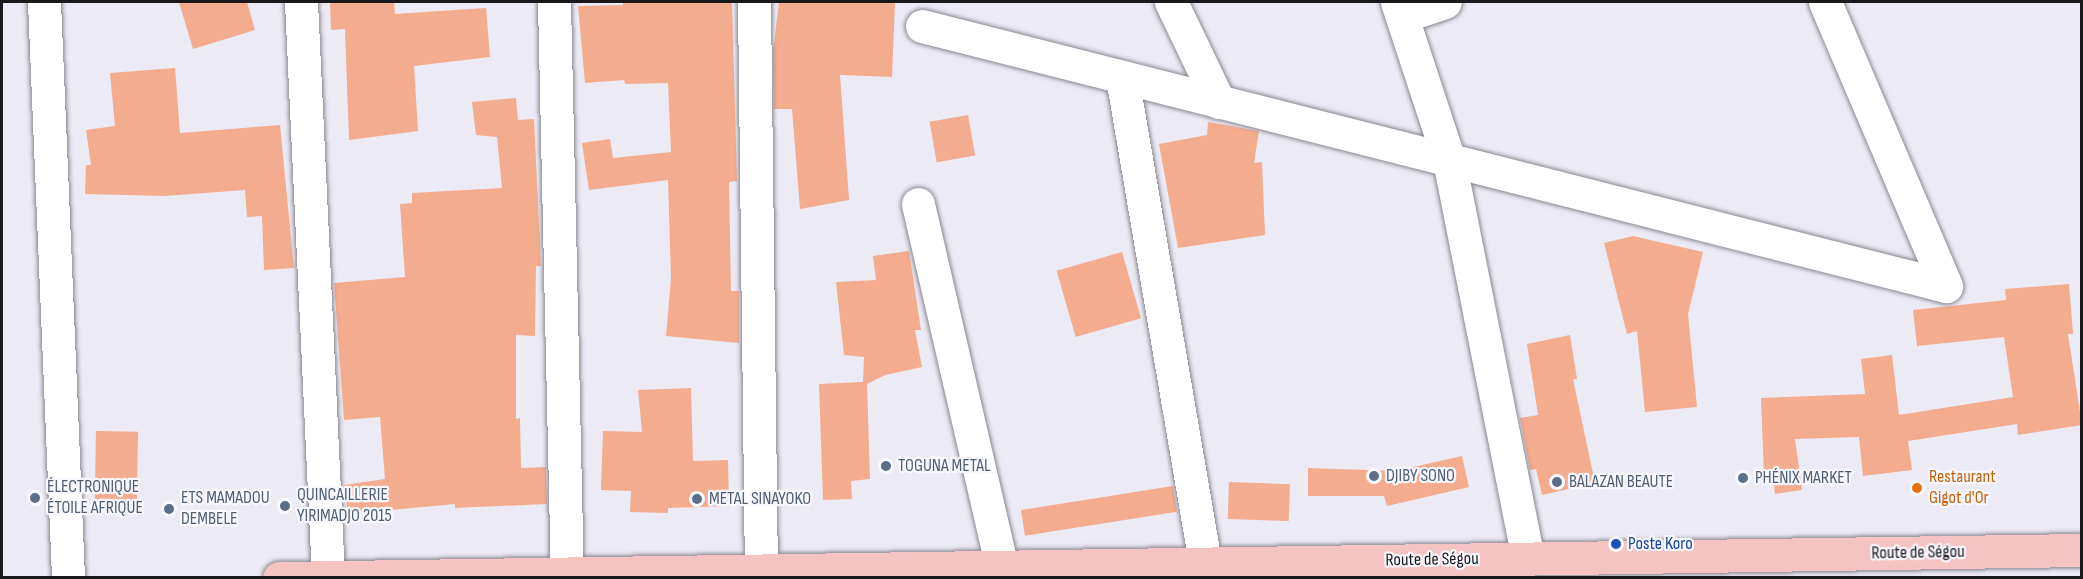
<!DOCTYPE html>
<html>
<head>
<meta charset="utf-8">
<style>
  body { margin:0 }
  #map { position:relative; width:2083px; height:579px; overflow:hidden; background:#eceaf5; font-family:"Sofia Sans Condensed",sans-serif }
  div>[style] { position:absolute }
  .building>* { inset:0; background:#f4ac8e; transform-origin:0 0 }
  .roads { filter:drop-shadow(0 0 2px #898791) drop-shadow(0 0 2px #898791) }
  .street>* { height:33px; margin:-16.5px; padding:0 16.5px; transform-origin:16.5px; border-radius:16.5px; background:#fff }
  .highway>* { height:33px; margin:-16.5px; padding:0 16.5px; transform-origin:16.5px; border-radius:16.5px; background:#f6c3c3 }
  .dots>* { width:16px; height:16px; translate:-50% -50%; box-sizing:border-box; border:3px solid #f9f8ff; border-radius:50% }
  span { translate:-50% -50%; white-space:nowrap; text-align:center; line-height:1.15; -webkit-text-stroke:4.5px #f9f8ff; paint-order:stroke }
  .service-label { font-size:18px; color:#4e5e75 }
  .left { translate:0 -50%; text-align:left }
  .food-label { font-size:18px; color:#c56008 }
  .transit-label { font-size:18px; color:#164399 }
  .street-label { font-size:18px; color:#19181b }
  .frame { position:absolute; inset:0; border:3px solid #19181b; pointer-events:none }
</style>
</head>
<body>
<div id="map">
  <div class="building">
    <i style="clip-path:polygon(179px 2px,247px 2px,255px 30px,193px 49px)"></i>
    <i style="clip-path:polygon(330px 2px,394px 2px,395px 14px,486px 8px,490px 57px,414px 66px,418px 131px,349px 140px,345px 29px,331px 30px)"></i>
    <i style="clip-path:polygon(623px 2px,732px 2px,737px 181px,729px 182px,731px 291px,739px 291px,739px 343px,666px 336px,671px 278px,668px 180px,589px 190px,582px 143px,610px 139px,613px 158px,671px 152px,668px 83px,625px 84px,624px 80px,585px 83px,578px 6px,623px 5px)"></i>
    <i style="clip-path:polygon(779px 2px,895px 2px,892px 77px,840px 75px,849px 200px,800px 209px,792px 109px,774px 109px,773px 52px)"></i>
    <i style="clip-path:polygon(175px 68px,180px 133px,280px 125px,294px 268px,264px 270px,262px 216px,247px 217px,245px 190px,165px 196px,85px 194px,86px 165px,91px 165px,86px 130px,115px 126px,110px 73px)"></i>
    <i style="clip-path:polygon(516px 98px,518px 120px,534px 119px,541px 266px,536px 266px,535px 336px,516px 335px,516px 419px,520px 418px,521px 468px,546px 467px,547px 504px,455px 508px,455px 504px,348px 514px,344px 485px,385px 479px,380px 417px,344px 420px,334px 283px,405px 277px,400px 204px,412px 203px,412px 193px,502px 188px,497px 137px,476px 135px,472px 102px)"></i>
    <i style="left:968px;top:115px;width:41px;height:39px;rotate:80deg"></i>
    <i style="clip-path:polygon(1208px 122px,1259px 131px,1254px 163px,1262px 162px,1265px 235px,1178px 248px,1159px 144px,1207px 135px)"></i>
    <i style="clip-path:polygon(1633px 236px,1703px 252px,1688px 314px,1697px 407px,1645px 412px,1637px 331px,1627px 334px,1604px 243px)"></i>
    <i style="clip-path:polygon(909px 251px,921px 330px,915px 330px,922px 367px,885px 375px,867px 384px,870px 479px,851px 481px,852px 499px,823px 500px,819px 384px,863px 382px,864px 357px,844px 355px,836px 282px,876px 280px,873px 256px)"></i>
    <i style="left:1122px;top:252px;width:69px;height:68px;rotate:74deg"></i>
    <i style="clip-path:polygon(2069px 284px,2073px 334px,2068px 334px,2082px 425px,2018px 435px,2017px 424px,1908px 441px,1912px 470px,1863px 476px,1859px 437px,1795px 439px,1802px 490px,1775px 494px,1773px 476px,1764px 476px,1761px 398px,1865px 394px,1861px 359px,1892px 355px,1899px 415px,2013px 397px,2004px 337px,1917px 346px,1913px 310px,2006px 300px,2005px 289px)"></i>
    <i style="clip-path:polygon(1570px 335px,1577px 379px,1573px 379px,1595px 483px,1542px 495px,1536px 469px,1530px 470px,1520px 418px,1538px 415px,1527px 344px)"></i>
    <i style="clip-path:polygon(691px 388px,693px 461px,728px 460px,729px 506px,668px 508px,668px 513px,630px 512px,631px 491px,601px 490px,603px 431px,642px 432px,638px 390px)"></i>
    <i style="left:96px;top:431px;width:42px;height:71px;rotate:1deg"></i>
    <i style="clip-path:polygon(1462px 456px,1469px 487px,1387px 506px,1384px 496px,1308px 496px,1308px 468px,1396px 471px)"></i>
    <i style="left:1229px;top:482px;width:61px;height:37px;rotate:2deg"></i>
    <i style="left:1173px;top:486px;width:26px;height:154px;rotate:81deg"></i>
  </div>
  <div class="roads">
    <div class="street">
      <i style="left:44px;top:2px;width:576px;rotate:87.61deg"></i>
      <i style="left:301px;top:2px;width:576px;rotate:87.31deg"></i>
      <i style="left:554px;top:2px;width:576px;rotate:88.71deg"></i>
      <i style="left:754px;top:2px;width:576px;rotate:89.3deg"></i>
      <i style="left:1171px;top:2px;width:111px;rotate:64.4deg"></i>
      <i style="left:1397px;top:2px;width:166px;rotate:71.8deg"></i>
      <i style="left:1449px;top:160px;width:406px;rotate:78.8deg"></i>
      <i style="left:1825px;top:2px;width:309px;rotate:66.9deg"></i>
      <i style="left:1403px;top:16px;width:44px;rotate:-18.4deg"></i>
      <i style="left:922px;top:26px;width:1056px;rotate:14.25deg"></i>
      <i style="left:1122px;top:77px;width:495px;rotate:80.3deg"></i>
      <i style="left:918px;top:204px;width:374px;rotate:77deg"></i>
    </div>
    <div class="highway">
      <i style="left:279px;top:578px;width:1803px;rotate:-0.89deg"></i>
    </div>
  </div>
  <div class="dots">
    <i style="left:886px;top:466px;background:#5c6f8a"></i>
    <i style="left:1374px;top:476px;background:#5c6f8a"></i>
    <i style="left:1743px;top:478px;background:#5c6f8a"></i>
    <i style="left:1557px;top:482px;background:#5c6f8a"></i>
    <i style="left:1917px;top:488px;background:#e8710a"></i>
    <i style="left:35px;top:498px;background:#5c6f8a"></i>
    <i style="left:697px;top:499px;background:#5c6f8a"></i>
    <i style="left:285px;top:506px;background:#5c6f8a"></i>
    <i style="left:169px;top:509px;background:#5c6f8a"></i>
    <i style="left:1616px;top:544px;background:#1a4fb4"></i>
  </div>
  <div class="service-label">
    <span class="left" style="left:898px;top:466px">TOGUNA METAL</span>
    <span class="left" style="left:1386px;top:476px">DJIBY SONO</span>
    <span class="left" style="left:1755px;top:478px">PHÉNIX MARKET</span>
    <span class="left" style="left:1569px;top:482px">BALAZAN BEAUTE</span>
    <span class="left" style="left:47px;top:498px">ÉLECTRONIQUE<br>ÉTOILE AFRIQUE</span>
    <span class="left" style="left:297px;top:506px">QUINCAILLERIE<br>YIRIMADJO 2015</span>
    <span class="left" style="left:181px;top:509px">ETS MAMADOU<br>DEMBELE</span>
    <span class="left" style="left:709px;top:499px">METAL SINAYOKO</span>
  </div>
  <div class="food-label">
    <span class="left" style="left:1929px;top:488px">Restaurant<br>Gigot d'Or</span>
  </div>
  <div class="transit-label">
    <span class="left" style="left:1628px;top:544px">Poste Koro</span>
  </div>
  <div class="street-label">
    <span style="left:1918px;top:553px;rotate:-1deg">Route de Ségou</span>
    <span style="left:1432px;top:560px;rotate:-1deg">Route de Ségou</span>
  </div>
  <div class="frame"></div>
</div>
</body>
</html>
